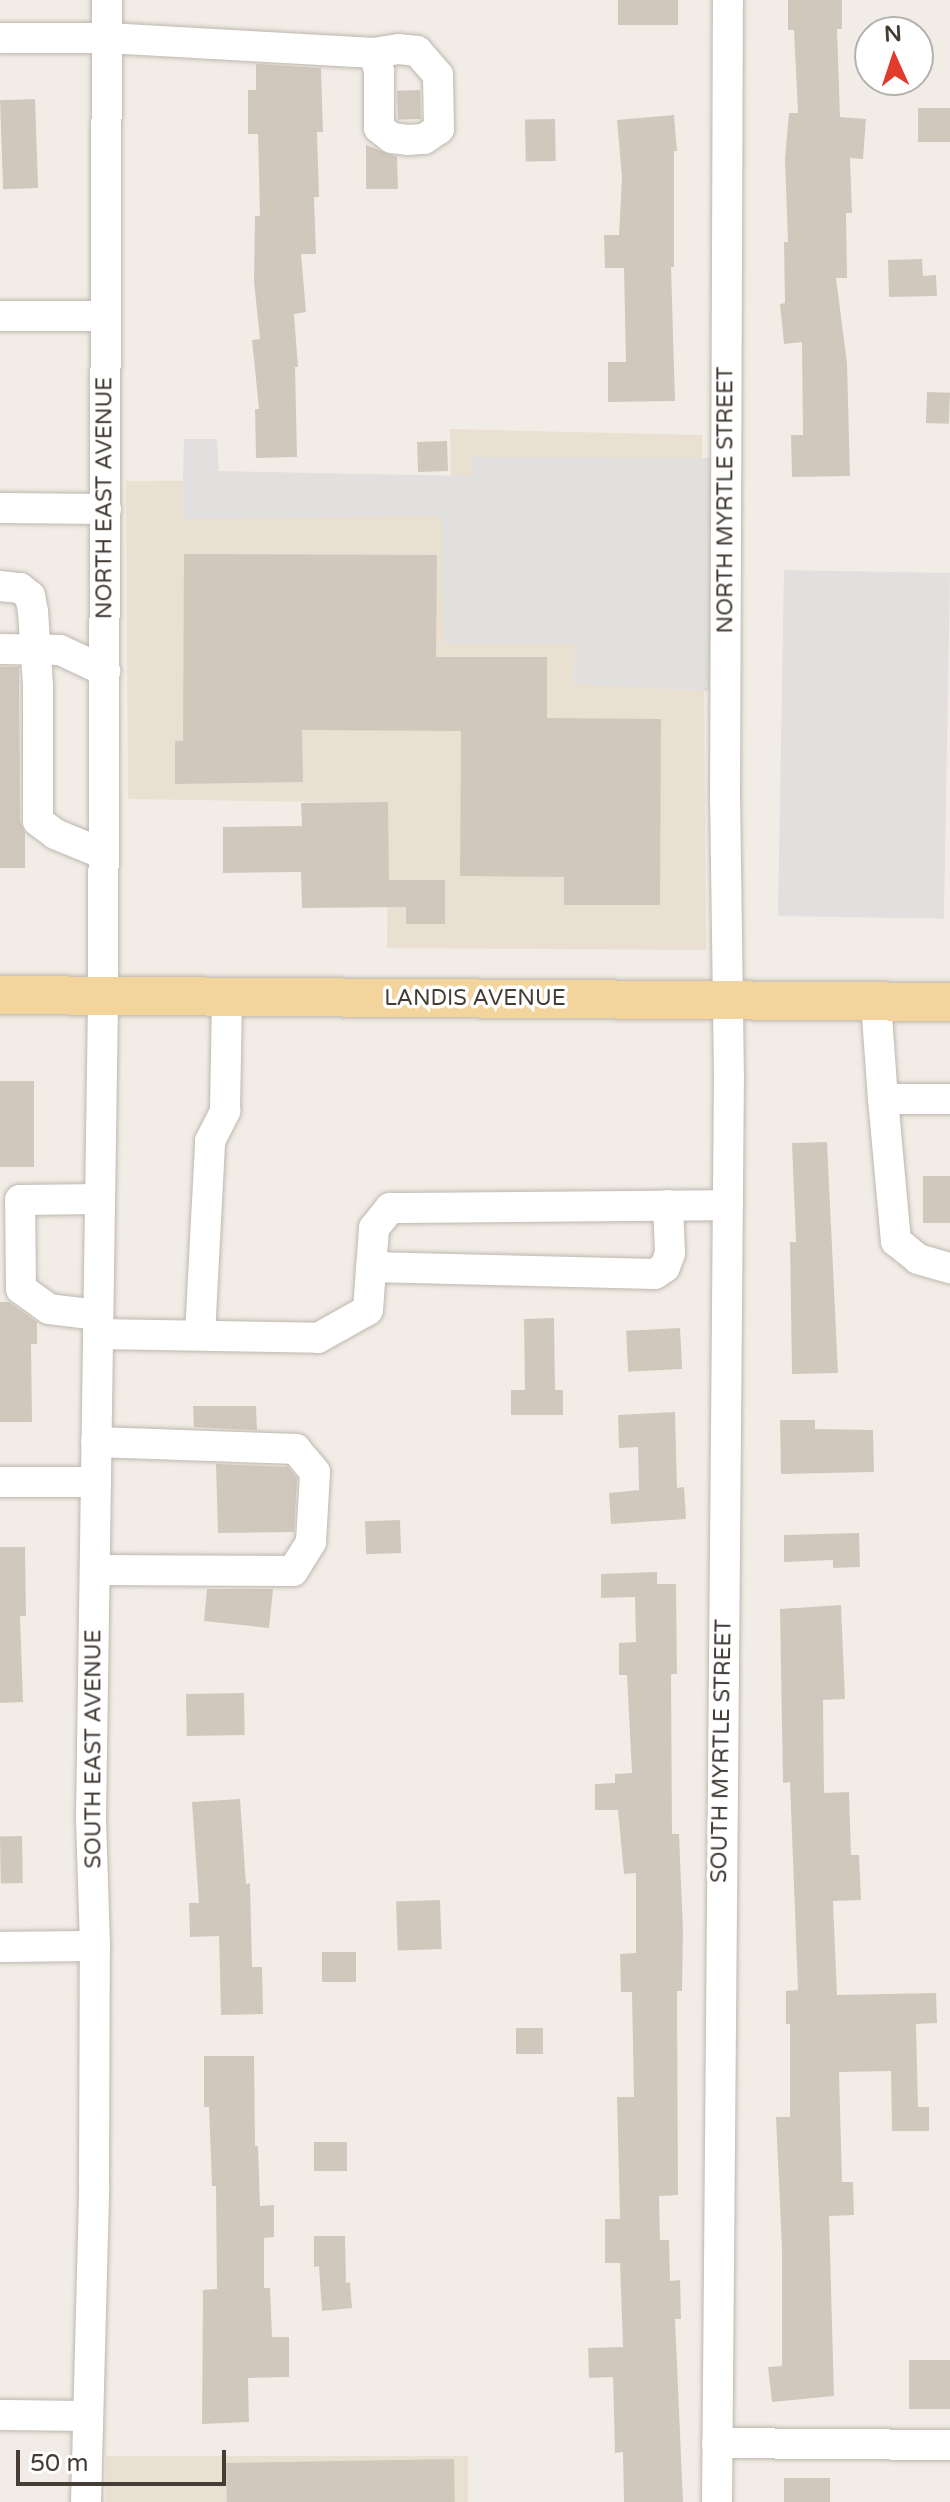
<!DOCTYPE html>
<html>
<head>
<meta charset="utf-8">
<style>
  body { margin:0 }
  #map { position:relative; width:950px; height:2502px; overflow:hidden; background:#f1ede6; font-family:"Varela Round",sans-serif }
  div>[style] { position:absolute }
  .education>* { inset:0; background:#e9e0d1; transform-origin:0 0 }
  .parking>* { inset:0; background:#e2e0de; transform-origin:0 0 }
  .building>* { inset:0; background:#d1c8bd; transform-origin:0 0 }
  .roads { filter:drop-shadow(0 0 2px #beb7ad) drop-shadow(0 0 2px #beb7ad) }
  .minor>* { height:30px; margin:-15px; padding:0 15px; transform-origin:15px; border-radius:15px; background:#fff }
  .major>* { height:38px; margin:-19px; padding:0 19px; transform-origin:19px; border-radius:19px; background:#f3d49d }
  span { translate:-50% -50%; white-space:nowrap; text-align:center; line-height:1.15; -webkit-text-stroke:7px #fff; paint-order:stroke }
  .street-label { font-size:22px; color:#433d36 }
  .north { position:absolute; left:854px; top:16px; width:80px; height:80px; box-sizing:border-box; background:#fff; border:2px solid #b4b1af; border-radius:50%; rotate:357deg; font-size:22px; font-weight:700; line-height:32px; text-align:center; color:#433d36 }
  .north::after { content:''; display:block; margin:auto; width:28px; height:36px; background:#e23b2c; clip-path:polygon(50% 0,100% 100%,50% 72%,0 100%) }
  .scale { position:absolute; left:16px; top:2450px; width:210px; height:36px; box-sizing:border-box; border:4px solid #433d36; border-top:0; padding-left:10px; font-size:24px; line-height:28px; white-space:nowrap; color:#433d36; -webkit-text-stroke:6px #fff; paint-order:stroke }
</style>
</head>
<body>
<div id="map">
  <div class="education">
    <i style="clip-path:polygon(450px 429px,702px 435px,706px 950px,387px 948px,388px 803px,128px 799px,126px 481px,451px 480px)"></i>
    <i style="left:106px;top:2456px;width:362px;height:46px"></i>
  </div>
  <div class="parking">
    <i style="clip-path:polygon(184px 439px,217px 439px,219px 471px,471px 476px,473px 457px,726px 458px,725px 692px,573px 684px,575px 644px,444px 643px,442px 516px,182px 519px)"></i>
    <i style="left:784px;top:570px;width:166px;height:346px;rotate:1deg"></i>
  </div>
  <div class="building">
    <i style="left:618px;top:0;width:60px;height:25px"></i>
    <i style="clip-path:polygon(788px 0,842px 0,842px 29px,837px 29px,840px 117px,866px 119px,863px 159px,850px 158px,852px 213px,846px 213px,847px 278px,836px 278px,847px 363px,850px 476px,792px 477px,791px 435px,803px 435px,802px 342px,784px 344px,780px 304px,785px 303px,784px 242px,788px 242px,785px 159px,789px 113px,798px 113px,794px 30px,788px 30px)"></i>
    <i style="clip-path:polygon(256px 64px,321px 68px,323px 132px,317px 132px,319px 197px,314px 197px,316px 254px,301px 254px,306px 312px,294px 314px,298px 367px,295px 367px,297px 457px,256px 458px,255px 409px,259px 409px,252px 340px,260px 339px,254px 281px,255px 216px,260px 216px,258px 134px,248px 134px,248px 90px,256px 90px)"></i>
    <i style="left:420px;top:90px;width:29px;height:23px;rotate:88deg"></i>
    <i style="left:35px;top:99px;width:89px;height:35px;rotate:88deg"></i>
    <i style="left:950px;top:108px;width:34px;height:32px;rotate:90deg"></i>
    <i style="clip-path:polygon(674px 115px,677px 151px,674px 151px,674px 267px,671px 267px,675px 401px,608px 402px,608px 362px,626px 362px,624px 268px,605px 268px,604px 235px,619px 235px,622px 177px,617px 120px)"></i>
    <i style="left:555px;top:119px;width:42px;height:30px;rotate:89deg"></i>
    <i style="clip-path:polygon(366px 145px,397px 157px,398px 189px,366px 189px)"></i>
    <i style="clip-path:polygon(922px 259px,923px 276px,936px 275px,937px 296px,889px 297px,888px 260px)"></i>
    <i style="left:927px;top:392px;width:23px;height:31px;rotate:2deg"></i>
    <i style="left:447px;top:441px;width:30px;height:30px;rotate:88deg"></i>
    <i style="clip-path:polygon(184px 554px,437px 555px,436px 657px,547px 657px,547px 718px,661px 719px,660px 905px,564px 905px,564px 877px,460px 876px,461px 731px,302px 730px,303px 782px,175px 784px,175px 741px,183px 741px)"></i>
    <i style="clip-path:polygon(0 667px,19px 667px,20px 821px,25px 833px,25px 868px,0 868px)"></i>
    <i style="clip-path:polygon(388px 802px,389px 880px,445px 880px,445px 924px,406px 924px,406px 907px,302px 908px,301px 872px,223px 873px,223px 827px,302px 826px,301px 803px)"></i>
    <i style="left:0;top:1081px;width:34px;height:86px"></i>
    <i style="clip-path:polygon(827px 1142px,838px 1373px,792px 1374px,790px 1242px,796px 1242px,792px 1143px)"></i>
    <i style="left:923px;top:1176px;width:27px;height:47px"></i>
    <i style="clip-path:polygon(0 1302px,9px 1302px,37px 1322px,37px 1344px,31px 1344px,32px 1422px,0 1422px)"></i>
    <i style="clip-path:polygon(554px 1318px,555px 1390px,563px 1390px,563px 1415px,511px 1415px,511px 1390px,525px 1390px,524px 1319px)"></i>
    <i style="left:680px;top:1328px;width:41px;height:54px;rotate:87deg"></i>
    <i style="clip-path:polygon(193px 1406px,256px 1406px,257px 1430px,194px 1427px)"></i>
    <i style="clip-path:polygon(675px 1412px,677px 1488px,684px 1487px,686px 1519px,611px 1524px,609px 1493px,639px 1490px,638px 1447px,619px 1448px,618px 1415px)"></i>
    <i style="clip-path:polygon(780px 1420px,815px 1420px,815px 1429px,873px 1430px,874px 1472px,781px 1474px)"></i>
    <i style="clip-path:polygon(216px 1464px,288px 1467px,297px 1478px,294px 1532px,218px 1533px)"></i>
    <i style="left:400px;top:1520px;width:33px;height:35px;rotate:88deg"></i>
    <i style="clip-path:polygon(859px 1533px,860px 1567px,833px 1568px,833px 1560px,784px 1562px,784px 1535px)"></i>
    <i style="clip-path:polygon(0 1547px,25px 1547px,26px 1616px,20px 1616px,23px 1702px,0 1703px)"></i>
    <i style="clip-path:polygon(657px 1572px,657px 1584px,676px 1584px,677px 1674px,671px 1674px,672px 1834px,679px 1834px,683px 1930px,682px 1991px,677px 1991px,678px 2195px,659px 2196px,660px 2240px,669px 2240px,670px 2281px,680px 2280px,681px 2319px,675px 2319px,683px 2502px,624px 2502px,623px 2452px,615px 2453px,613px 2377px,589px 2378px,588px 2348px,623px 2347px,620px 2263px,605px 2263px,605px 2219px,620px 2219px,617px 2097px,634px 2097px,632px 1992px,621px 1992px,620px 1954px,636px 1953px,636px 1873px,624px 1874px,618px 1810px,595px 1810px,595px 1784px,615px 1783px,615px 1774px,632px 1773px,627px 1675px,619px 1675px,619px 1643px,636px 1642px,635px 1597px,601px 1598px,601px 1574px)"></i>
    <i style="clip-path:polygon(207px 1589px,273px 1589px,269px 1628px,204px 1621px)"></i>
    <i style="clip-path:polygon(841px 1605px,845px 1699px,823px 1700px,824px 1793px,849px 1792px,851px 1855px,859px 1855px,861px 1900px,833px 1901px,837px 1995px,936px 1993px,937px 2023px,916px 2024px,918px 2107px,929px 2107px,929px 2131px,892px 2131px,891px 2071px,839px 2072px,842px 2182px,853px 2182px,854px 2215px,829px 2216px,834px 2396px,772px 2402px,768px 2367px,782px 2366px,782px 2250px,776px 2117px,790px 2117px,790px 2024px,786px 2024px,786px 1991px,798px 1990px,790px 1782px,783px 1783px,780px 1609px)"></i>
    <i style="left:244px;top:1693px;width:42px;height:58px;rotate:89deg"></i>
    <i style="clip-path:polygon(240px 1799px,246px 1884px,250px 1883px,252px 1967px,262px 1967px,263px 2014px,221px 2015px,219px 1936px,190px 1937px,189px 1903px,199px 1903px,192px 1802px)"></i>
    <i style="left:22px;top:1836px;width:47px;height:22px;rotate:89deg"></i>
    <i style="left:440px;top:1900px;width:49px;height:44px;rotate:88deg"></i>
    <i style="left:356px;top:1952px;width:30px;height:34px;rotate:90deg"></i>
    <i style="left:516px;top:2028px;width:27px;height:26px"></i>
    <i style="clip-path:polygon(204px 2056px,254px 2056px,255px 2146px,258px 2146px,260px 2206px,274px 2205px,274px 2237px,264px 2238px,264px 2288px,270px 2288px,272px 2337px,289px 2337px,289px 2377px,248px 2378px,249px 2422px,202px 2424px,203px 2290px,217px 2289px,216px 2186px,212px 2186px,209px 2107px,204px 2107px)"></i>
    <i style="left:314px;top:2142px;width:33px;height:29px"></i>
    <i style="clip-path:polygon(314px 2236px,345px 2236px,346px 2283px,350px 2282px,352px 2308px,322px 2311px,319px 2266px,314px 2267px)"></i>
    <i style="left:950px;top:2360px;width:49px;height:41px;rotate:90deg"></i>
    <i style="left:454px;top:2459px;width:43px;height:228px;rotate:89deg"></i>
    <i style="left:784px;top:2478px;width:46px;height:24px"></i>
  </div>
  <div class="roads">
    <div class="minor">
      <i style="left:0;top:38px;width:107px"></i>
      <i style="left:107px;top:38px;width:267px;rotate:3.2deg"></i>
      <i style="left:374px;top:53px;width:19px;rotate:74deg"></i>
      <i style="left:379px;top:71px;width:57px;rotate:90deg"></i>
      <i style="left:379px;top:128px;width:16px;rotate:38deg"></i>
      <i style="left:392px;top:138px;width:16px;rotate:7deg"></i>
      <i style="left:408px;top:140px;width:16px;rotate:-4deg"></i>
      <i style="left:424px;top:139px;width:18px;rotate:-34deg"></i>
      <i style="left:439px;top:129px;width:54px;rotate:-91.1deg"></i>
      <i style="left:438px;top:75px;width:32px;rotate:-131deg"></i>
      <i style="left:417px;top:51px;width:18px;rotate:-174deg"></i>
      <i style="left:399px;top:49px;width:25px;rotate:171deg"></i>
      <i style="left:0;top:316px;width:106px"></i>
      <i style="left:0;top:508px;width:106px;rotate:0.5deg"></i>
      <i style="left:0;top:586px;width:20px;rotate:6deg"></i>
      <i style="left:20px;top:588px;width:13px;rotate:39deg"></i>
      <i style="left:30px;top:596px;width:16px;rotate:79deg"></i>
      <i style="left:33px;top:612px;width:74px;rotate:86.1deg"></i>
      <i style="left:38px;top:686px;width:135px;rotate:90deg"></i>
      <i style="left:38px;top:821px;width:21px;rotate:37deg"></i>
      <i style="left:55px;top:834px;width:53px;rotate:22.2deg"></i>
      <i style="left:0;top:649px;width:60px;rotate:1deg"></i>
      <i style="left:60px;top:650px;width:50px;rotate:25deg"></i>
      <i style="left:876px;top:1002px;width:97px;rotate:85.9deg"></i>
      <i style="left:883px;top:1099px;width:67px"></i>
      <i style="left:883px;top:1099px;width:143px;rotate:84.8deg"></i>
      <i style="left:896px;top:1241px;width:28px;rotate:39deg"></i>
      <i style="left:918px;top:1259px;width:33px;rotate:16deg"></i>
      <i style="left:371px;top:1267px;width:284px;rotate:1.4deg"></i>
      <i style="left:655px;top:1274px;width:12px;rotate:-35deg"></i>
      <i style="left:665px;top:1267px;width:15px;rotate:-70deg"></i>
      <i style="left:670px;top:1253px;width:48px;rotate:-92.4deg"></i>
      <i style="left:98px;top:1315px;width:49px;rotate:-173deg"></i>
      <i style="left:49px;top:1309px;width:34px;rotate:-144deg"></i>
      <i style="left:21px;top:1289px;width:89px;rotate:-90.6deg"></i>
      <i style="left:20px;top:1200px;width:80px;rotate:-0.7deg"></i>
      <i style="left:98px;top:1334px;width:220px;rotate:1deg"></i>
      <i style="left:318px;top:1338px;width:57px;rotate:-29.2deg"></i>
      <i style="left:368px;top:1310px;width:82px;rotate:-85.8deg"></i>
      <i style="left:374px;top:1228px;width:26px;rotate:-51deg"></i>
      <i style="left:390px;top:1208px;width:338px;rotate:-0.5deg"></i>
      <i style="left:200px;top:1335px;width:194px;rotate:-87deg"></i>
      <i style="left:210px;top:1141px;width:34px;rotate:-63deg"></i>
      <i style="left:225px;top:1111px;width:114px;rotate:-89deg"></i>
      <i style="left:0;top:1482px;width:96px"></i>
      <i style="left:95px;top:1570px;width:198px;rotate:0.3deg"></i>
      <i style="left:293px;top:1571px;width:34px;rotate:-58deg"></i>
      <i style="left:311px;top:1542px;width:70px;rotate:-86.7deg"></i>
      <i style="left:315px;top:1472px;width:30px;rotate:-130deg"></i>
      <i style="left:296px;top:1449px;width:200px;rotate:-178deg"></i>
      <i style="left:0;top:1947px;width:95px;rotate:-0.6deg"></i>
      <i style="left:0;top:2415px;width:88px;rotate:0.7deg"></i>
      <i style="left:717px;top:2443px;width:233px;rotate:0.5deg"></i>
      <i style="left:86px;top:2502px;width:316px;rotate:-88.5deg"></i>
      <i style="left:94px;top:2186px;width:240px;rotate:-89.8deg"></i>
      <i style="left:95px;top:1946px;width:127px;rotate:-91.8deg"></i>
      <i style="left:91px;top:1819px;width:823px;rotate:-89.16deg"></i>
      <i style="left:103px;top:996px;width:996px;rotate:-89.77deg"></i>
      <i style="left:717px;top:2502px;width:1423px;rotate:-89.52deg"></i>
      <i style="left:729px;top:1079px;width:278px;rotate:-90.8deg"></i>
      <i style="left:725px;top:801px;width:801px;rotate:-89.79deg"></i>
    </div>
    <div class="major">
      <i style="left:0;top:995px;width:950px;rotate:0.42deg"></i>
    </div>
  </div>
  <div class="street-label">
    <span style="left:105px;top:498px;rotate:-90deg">NORTH EAST AVENUE</span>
    <span style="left:726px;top:500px;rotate:-90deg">NORTH MYRTLE STREET</span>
    <span style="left:475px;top:999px">LANDIS AVENUE</span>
    <span style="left:94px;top:1749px;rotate:-90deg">SOUTH EAST AVENUE</span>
    <span style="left:722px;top:1751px;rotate:-89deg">SOUTH MYRTLE STREET</span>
  </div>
  <div class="north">N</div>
  <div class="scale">50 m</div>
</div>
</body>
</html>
